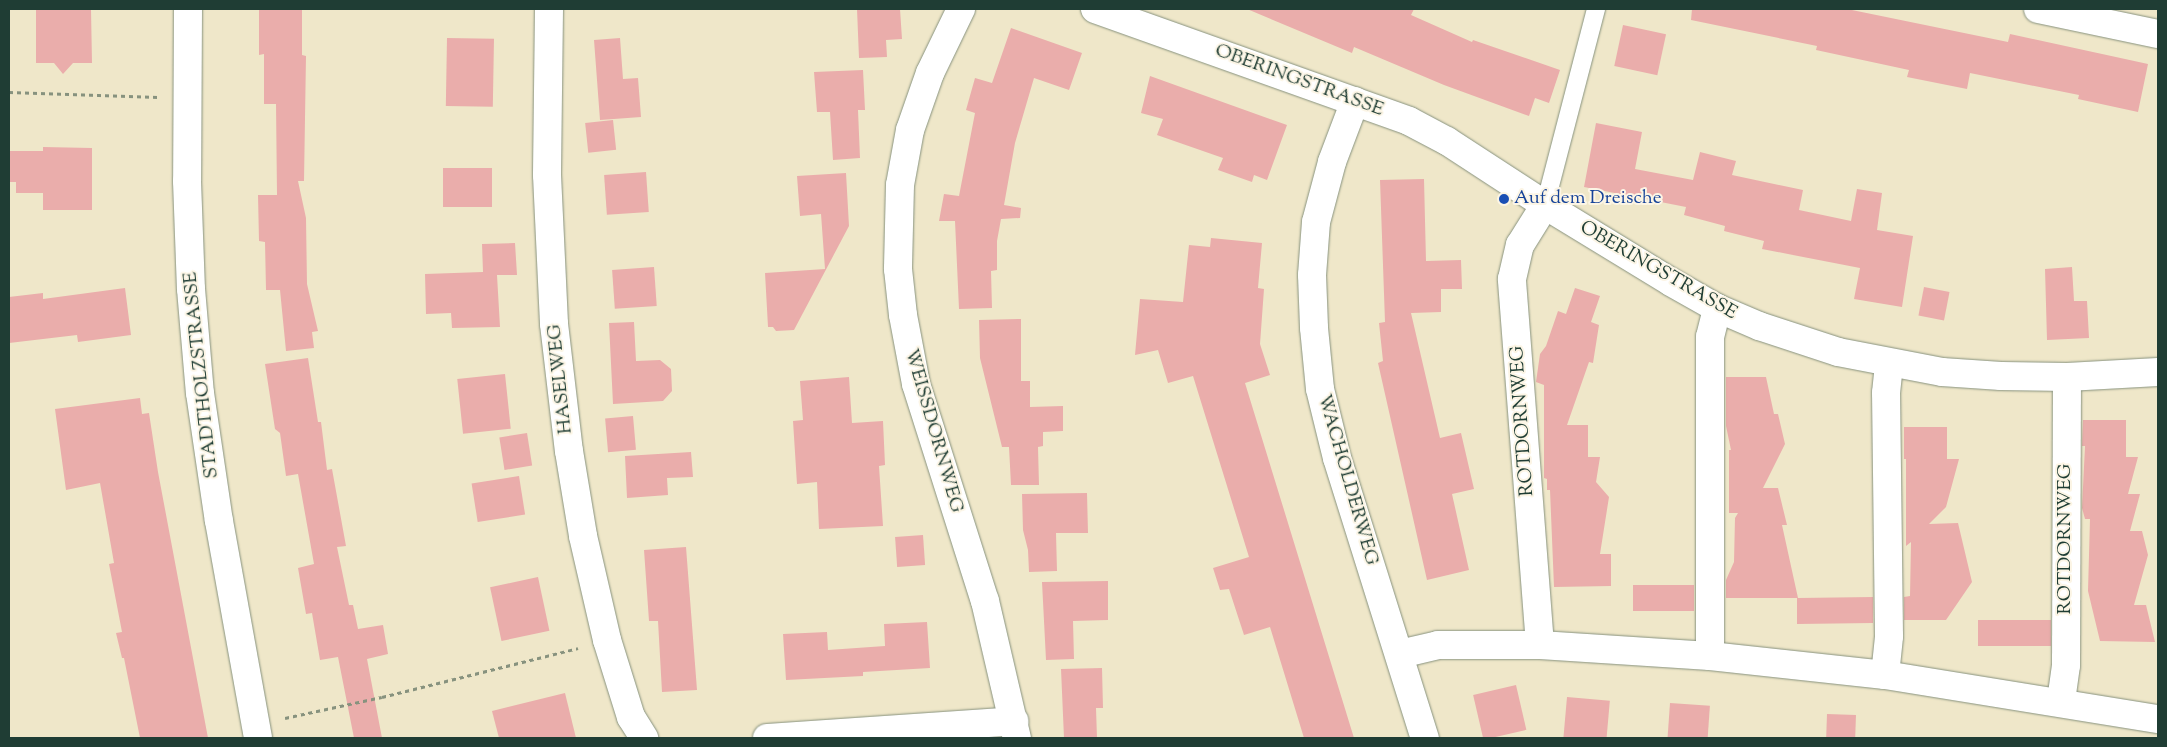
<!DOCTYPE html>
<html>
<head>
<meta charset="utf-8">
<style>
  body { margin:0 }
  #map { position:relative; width:2167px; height:747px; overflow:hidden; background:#efe7c9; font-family:"Sorts Mill Goudy",serif }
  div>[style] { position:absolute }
  .building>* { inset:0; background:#eaadab; transform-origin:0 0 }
  .path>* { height:3px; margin-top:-1.5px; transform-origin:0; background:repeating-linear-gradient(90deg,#87927e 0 4px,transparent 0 8px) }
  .roads { filter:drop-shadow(0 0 1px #87927e) drop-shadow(0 0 1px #87927e) }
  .service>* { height:18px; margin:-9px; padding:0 9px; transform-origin:9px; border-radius:9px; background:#fff }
  .minor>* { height:28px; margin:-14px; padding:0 14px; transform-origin:14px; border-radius:14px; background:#fff }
  .tertiary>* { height:28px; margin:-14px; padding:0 14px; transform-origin:14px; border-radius:14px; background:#fff }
  .dots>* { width:14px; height:14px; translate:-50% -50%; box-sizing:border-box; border:2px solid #fcf5e5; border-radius:50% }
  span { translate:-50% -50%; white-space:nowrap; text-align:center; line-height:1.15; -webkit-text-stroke:4px #fcf5e5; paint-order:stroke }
  .street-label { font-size:19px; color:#1f3d34 }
  .transit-label { font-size:19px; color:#164399 }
  .left { translate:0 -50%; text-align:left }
  .frame { position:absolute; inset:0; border:10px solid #1f3d34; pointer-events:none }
</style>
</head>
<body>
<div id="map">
  <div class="building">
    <i style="clip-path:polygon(36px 9px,91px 9px,92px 63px,73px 63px,63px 74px,54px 63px,36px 63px)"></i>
    <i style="clip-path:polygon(259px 9px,302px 9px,302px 55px,306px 56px,304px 181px,298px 181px,306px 218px,307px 284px,318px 331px,312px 332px,314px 348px,286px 351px,280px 290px,266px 290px,265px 242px,259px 241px,258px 195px,277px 195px,276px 104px,264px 104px,264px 54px,259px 55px)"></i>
    <i style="clip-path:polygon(857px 9px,900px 9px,902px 39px,886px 40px,887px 57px,859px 58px)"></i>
    <i style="clip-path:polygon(1247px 9px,1414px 9px,1411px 15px,1472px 42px,1473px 40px,1560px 70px,1549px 103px,1535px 98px,1529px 116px,1444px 85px,1354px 47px,1352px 53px)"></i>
    <i style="clip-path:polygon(1692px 9px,1847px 9px,2008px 42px,2010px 34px,2148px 64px,2138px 112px,2078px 99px,2079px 95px,1970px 73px,1967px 89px,1907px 77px,1909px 70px,1816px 50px,1817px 46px,1691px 20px)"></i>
    <i style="left:1623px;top:25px;width:44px;height:42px;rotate:12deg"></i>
    <i style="clip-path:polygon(1011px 28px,1082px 53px,1069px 90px,1034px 78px,1015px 143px,1004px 205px,1021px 208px,1020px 218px,1001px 219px,997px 241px,997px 270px,991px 271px,992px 308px,959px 309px,955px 221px,939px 221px,944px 194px,959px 196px,975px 113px,966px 110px,975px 78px,992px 83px)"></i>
    <i style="left:447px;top:38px;width:47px;height:68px;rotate:1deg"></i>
    <i style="clip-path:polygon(620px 38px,623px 79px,638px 78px,641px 117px,600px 120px,594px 40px)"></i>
    <i style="clip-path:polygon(863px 70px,865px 110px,858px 110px,860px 158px,833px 160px,830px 112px,817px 112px,814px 72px)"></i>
    <i style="clip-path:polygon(1150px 76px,1287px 125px,1267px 180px,1254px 175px,1252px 182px,1218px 170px,1223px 158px,1157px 135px,1163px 119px,1141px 113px)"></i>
    <i style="left:613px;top:120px;width:30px;height:28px;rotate:84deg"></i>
    <i style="clip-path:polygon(1596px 123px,1642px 132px,1635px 169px,1693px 180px,1700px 152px,1736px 161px,1732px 175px,1803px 190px,1799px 210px,1851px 221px,1857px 189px,1882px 193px,1877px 230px,1913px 236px,1902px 307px,1854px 299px,1860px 268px,1762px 249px,1764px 241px,1724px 231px,1725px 226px,1684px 215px,1686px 207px,1584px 187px)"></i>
    <i style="clip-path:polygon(43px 147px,92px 148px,92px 210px,43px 210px,43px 193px,16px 193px,16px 182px,9px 182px,9px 151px,43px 151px)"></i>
    <i style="left:443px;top:168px;width:49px;height:39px"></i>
    <i style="left:646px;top:172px;width:40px;height:42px;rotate:86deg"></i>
    <i style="clip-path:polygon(846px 173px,849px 226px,794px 330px,776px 331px,773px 327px,768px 327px,765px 273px,825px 269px,821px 214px,800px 216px,797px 176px)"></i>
    <i style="clip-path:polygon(1424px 179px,1426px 261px,1461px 260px,1462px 289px,1441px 289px,1441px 312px,1411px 313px,1440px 438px,1461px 433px,1474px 489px,1452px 494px,1469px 570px,1427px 580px,1378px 363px,1383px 361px,1379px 323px,1385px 322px,1380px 180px)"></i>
    <i style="clip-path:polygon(1211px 238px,1262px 243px,1258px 288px,1264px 289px,1260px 344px,1270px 375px,1245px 383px,1354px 738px,1304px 738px,1270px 627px,1244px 635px,1229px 589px,1220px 590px,1213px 568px,1249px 557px,1193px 376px,1168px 383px,1158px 350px,1135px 355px,1140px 299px,1183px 302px,1189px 245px,1210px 247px)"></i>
    <i style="clip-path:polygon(515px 243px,517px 275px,497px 275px,500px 327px,452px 328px,451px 313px,426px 314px,425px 274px,483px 272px,482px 244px)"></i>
    <i style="left:654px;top:267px;width:39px;height:42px;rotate:86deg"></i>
    <i style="clip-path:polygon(2072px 267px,2074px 301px,2087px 301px,2089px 338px,2047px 340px,2045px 269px)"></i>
    <i style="left:1924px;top:287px;width:26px;height:29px;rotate:11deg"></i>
    <i style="clip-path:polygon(125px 288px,131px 335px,78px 342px,77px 335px,9px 343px,9px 297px,43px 293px,43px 299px)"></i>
    <i style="clip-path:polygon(1575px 288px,1600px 296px,1591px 322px,1599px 325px,1593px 363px,1589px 362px,1567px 425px,1588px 425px,1588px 457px,1600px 457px,1596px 482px,1609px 497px,1600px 554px,1611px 554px,1611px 586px,1554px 587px,1550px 490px,1547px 490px,1547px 479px,1544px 478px,1544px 385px,1536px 382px,1540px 354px,1546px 346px,1558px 311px,1566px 314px)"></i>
    <i style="clip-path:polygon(1021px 319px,1021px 381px,1030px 381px,1030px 407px,1063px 406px,1063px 431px,1043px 432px,1043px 446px,1038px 447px,1039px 485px,1011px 485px,1009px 447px,1002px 447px,980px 358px,979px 320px)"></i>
    <i style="clip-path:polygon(634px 322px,636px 361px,660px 360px,671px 369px,672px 391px,663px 401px,613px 404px,609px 323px)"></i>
    <i style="clip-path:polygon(308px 358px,318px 422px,321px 422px,327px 470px,332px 469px,346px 546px,337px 547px,349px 605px,353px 605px,358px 629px,383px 625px,388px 654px,367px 659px,382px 738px,354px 738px,338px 657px,320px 660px,312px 613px,306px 614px,298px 568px,314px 564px,298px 474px,286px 476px,280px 433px,275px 429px,265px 364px)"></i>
    <i style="left:505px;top:374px;width:55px;height:48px;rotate:84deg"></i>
    <i style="clip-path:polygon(849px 377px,852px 423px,883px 421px,885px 465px,879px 466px,883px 526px,819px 529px,817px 482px,797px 484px,793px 421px,803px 420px,800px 381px)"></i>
    <i style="clip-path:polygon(1726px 377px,1766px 377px,1774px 414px,1778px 414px,1785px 444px,1763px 488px,1778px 488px,1787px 525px,1782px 525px,1798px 598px,1873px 597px,1873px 623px,1797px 624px,1797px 598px,1726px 598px,1726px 580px,1734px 562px,1735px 518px,1738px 513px,1729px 513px,1729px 450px,1731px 450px,1726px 426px)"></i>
    <i style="clip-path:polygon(140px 398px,142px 414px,149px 413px,158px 472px,208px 738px,140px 738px,124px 658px,122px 658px,116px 633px,122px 632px,109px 564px,114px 563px,100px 483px,66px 490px,55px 409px)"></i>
    <i style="left:633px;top:416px;width:34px;height:28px;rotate:85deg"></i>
    <i style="clip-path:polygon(2083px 420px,2126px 420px,2126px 457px,2138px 457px,2128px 494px,2140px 494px,2130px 531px,2142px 531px,2148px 555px,2134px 605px,2146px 605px,2155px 642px,2100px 641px,2088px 591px,2090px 519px,2085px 519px,2082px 508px,2085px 446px,2082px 446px)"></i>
    <i style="clip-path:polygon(1904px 427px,1947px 427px,1947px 459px,1959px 459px,1946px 507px,1929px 524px,1958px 523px,1972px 582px,1946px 620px,1904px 620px,1904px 597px,1910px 596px,1911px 542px,1906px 546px,1906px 459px,1904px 459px)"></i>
    <i style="left:527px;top:433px;width:33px;height:28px;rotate:81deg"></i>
    <i style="clip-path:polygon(691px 452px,693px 477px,667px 478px,668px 495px,627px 498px,625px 456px)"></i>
    <i style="left:519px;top:476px;width:39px;height:48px;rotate:81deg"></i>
    <i style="clip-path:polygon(1087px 493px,1088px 533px,1056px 533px,1057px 571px,1029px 572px,1028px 550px,1023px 530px,1022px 494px)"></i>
    <i style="left:923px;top:535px;width:30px;height:28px;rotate:86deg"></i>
    <i style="clip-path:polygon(686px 547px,697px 690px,662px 692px,658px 621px,649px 621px,644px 550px)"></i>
    <i style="left:538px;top:577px;width:55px;height:49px;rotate:78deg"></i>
    <i style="clip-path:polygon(1108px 581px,1108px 620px,1073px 621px,1074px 659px,1046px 660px,1042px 582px)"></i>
    <i style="left:1694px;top:585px;width:26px;height:61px;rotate:90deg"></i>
    <i style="left:1978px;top:620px;width:73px;height:26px"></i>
    <i style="clip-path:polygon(927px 622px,930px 668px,863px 672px,863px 676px,786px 680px,783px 634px,827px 632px,828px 650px,885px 646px,884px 624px)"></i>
    <i style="clip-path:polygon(1102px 668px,1103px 708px,1096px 708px,1097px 738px,1064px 738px,1061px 669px)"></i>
    <i style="left:1516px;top:685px;width:46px;height:44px;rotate:77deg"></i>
    <i style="clip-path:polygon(565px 693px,576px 738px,499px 738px,492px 711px)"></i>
    <i style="left:1567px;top:697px;width:43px;height:41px;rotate:5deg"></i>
    <i style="left:1670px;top:703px;width:40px;height:35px;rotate:4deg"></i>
    <i style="left:1827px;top:714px;width:29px;height:24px;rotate:2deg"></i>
  </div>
  <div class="path">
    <i style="left:9px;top:92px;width:149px;rotate:1.9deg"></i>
    <i style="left:285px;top:718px;width:99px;rotate:-12.2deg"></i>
    <i style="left:382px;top:697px;width:202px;rotate:-14deg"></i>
  </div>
  <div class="roads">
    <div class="service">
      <i style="left:1545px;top:205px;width:203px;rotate:-75.4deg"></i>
    </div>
    <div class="minor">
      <i style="left:549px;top:9px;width:166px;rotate:90.7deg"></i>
      <i style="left:547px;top:175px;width:149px;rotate:87.3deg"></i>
      <i style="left:554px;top:324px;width:128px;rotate:83.3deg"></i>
      <i style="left:569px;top:451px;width:86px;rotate:80.6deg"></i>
      <i style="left:583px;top:536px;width:107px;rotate:77deg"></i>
      <i style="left:607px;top:640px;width:81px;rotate:72.7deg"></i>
      <i style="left:631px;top:717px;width:25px;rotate:58deg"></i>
      <i style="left:961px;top:9px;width:71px;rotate:115.8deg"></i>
      <i style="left:930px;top:73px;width:60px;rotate:109.3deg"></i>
      <i style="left:910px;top:130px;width:56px;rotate:100.3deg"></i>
      <i style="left:900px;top:185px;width:84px;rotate:91.4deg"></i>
      <i style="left:898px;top:269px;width:46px;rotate:83.8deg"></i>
      <i style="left:903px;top:315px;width:70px;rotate:79.3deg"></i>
      <i style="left:916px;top:384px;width:228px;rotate:72.4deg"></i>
      <i style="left:985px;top:601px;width:141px;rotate:76.9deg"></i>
      <i style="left:1095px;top:9px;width:333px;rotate:19.6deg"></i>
      <i style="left:1409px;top:121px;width:43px;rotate:27.8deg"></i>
      <i style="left:1447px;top:141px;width:117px;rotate:33.1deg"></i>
      <i style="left:1545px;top:205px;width:148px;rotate:31.4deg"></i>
      <i style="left:1671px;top:282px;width:53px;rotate:29.5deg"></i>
      <i style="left:1717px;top:308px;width:46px;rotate:23.2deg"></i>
      <i style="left:1759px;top:326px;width:83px;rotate:18.2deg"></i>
      <i style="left:1838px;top:352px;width:106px;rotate:10.9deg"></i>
      <i style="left:1942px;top:372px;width:59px;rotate:3.9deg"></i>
      <i style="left:2001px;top:376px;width:66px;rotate:0.9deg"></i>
      <i style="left:2067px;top:377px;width:91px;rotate:-3.1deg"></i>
      <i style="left:2038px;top:9px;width:123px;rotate:11.8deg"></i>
      <i style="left:1355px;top:101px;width:65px;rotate:110.7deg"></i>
      <i style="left:1332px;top:162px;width:62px;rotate:104.9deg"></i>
      <i style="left:1316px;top:222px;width:53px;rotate:94.3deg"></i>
      <i style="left:1312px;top:275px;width:53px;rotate:87.8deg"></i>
      <i style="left:1314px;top:328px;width:61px;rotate:84.4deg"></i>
      <i style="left:1320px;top:389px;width:71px;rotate:76.2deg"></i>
      <i style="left:1337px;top:458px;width:294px;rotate:72.6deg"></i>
      <i style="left:1540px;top:645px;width:367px;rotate:-94.4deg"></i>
      <i style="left:1512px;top:279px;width:35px;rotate:-77deg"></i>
      <i style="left:1520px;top:245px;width:47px;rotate:-58deg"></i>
      <i style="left:1400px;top:654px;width:39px;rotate:-13deg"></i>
      <i style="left:1438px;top:645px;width:102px"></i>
      <i style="left:1540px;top:645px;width:170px;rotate:3.7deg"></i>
      <i style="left:1710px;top:656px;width:176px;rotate:6.2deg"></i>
      <i style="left:1885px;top:675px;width:277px;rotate:9.2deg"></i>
      <i style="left:1710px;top:656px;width:319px;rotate:-90deg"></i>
      <i style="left:1710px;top:337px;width:30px;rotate:-76deg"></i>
      <i style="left:1885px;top:675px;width:39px;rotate:-84deg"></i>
      <i style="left:1889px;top:636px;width:243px;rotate:-90.7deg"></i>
      <i style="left:1886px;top:393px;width:30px;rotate:-84deg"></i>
      <i style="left:2061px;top:701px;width:36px;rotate:-82deg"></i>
      <i style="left:2066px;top:665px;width:288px;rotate:-89.8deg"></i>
      <i style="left:767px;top:738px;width:248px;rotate:-3.9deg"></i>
    </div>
    <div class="tertiary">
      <i style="left:188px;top:9px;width:172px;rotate:90.3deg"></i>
      <i style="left:187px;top:181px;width:108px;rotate:87.9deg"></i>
      <i style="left:191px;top:289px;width:104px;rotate:85.1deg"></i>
      <i style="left:200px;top:393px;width:129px;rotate:81.6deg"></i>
      <i style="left:219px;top:521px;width:220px;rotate:79.8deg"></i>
    </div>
  </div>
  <div class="dots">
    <i style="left:1504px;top:199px;background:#1a4fb4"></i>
  </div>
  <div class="street-label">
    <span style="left:1299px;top:81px;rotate:20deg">OBERINGSTRASSE</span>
    <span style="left:1658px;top:271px;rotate:30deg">OBERINGSTRASSE</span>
    <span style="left:202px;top:375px;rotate:-96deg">STADTHOLZSTRASSE</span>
    <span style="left:561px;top:379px;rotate:-96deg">HASELWEG</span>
    <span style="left:1523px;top:421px;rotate:-94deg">ROTDORNWEG</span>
    <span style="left:933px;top:431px;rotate:74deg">WEISSDORNWEG</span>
    <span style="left:1347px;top:480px;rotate:74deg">WACHOLDERWEG</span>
    <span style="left:2066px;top:539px;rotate:-90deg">ROTDORNWEG</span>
  </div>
  <div class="transit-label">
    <span class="left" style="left:1514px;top:199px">Auf dem Dreische</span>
  </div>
  <div class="frame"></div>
</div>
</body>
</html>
